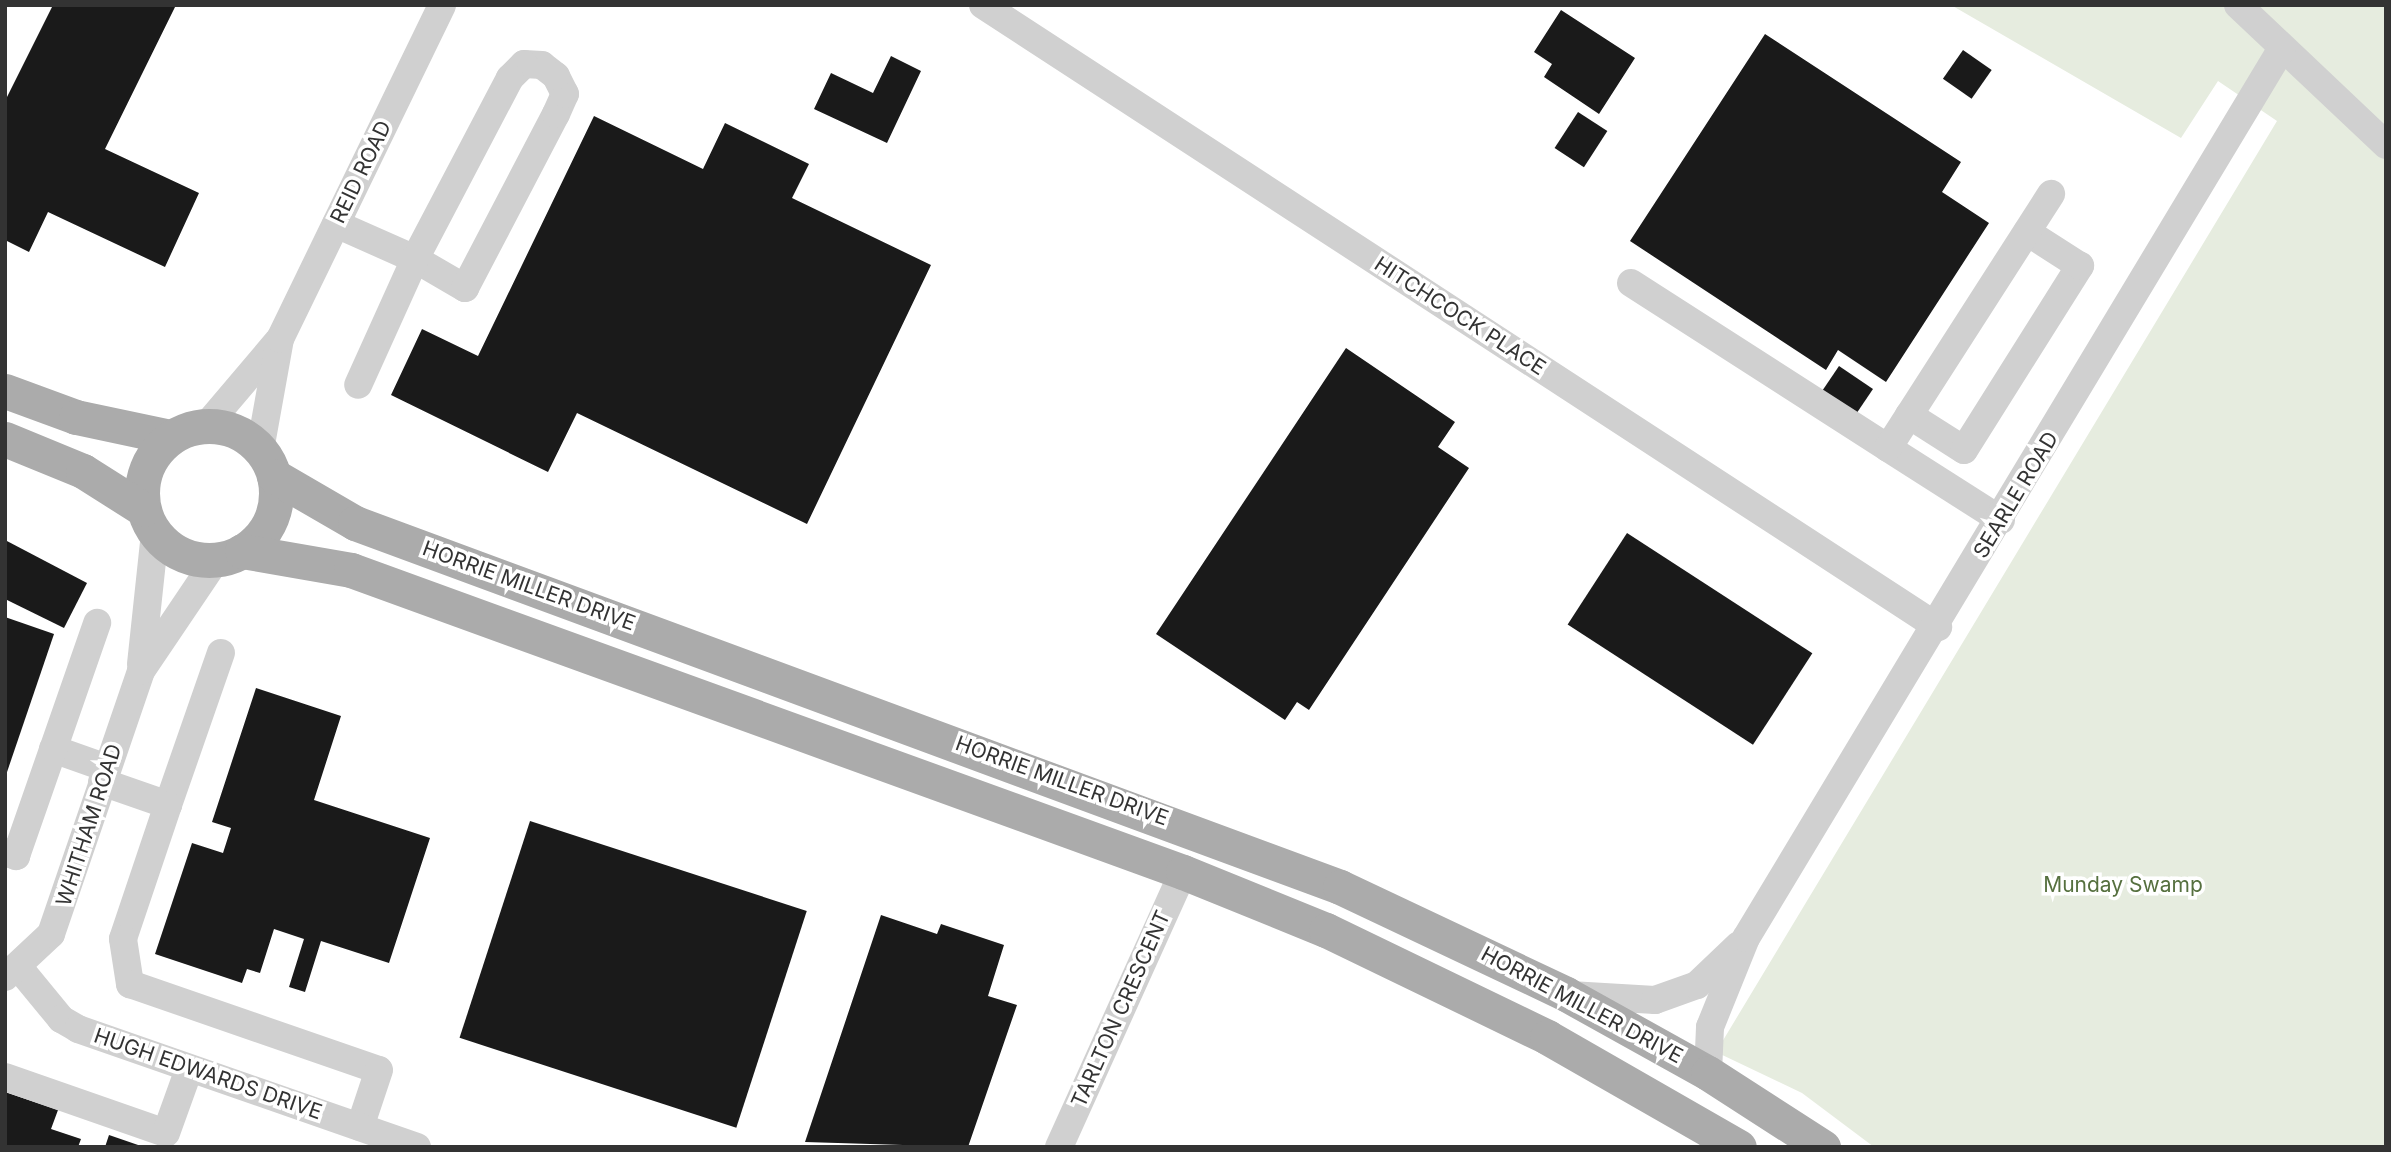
<!DOCTYPE html>
<html>
<head>
<meta charset="utf-8">
<style>
  body { margin:0 }
  #map { position:relative; width:2391px; height:1152px; overflow:hidden; background:#fff; font-family:Inter,sans-serif }
  div>[style] { position:absolute }
  .green>* { inset:0; background:#e6ecdf }
  .building>* { inset:0; background:#1a1a1a; transform-origin:0 0 }
  .minor>* { height:28px; margin:-14px; padding:0 14px; transform-origin:14px; border-radius:14px; background:#d0d0d0 }
  .major>* { height:35px; margin:-17.5px; padding:0 17.5px; transform-origin:17.5px; border-radius:17.5px; background:#ababab }
  .major>.ring { margin:-17.5px; padding:0; box-sizing:content-box; background:none; border:35px solid #ababab; border-radius:50% }
  span { translate:-50% -50%; white-space:nowrap; text-align:center; line-height:1.15; -webkit-text-stroke:7px #fff; paint-order:stroke }
  .street-label { font-size:21px; color:#333 }
  .park-label { font-size:21px; color:#56703f }
  .frame { position:absolute; inset:0; border:7px solid #333; pointer-events:none }
</style>
</head>
<body>
<div id="map">
  <div class="green">
    <i style="clip-path:polygon(1951px 5px,2386px 5px,2386px 1147px,1874px 1147px,1802px 1093px,1716px 1052px,2277px 121px,2218px 81px,2181px 138px)"></i>
  </div>
  <div class="building">
    <i style="clip-path:polygon(53px 5px,176px 5px,105px 149px,199px 193px,165px 267px,48px 212px,29px 252px,5px 240px,5px 101px)"></i>
    <i style="clip-path:polygon(1561px 10px,1635px 58px,1599px 114px,1544px 77px,1552px 64px,1534px 52px)"></i>
    <i style="clip-path:polygon(1765px 34px,1961px 162px,1942px 192px,1989px 223px,1886px 382px,1838px 350px,1826px 370px,1630px 241px)"></i>
    <i style="left:1963px;top:50px;width:35px;height:35px;rotate:35deg"></i>
    <i style="clip-path:polygon(891px 56px,921px 71px,887px 143px,814px 109px,831px 73px,873px 93px)"></i>
    <i style="left:1578px;top:112px;width:35px;height:43px;rotate:33deg"></i>
    <i style="clip-path:polygon(594px 116px,703px 169px,725px 123px,809px 164px,792px 198px,931px 265px,807px 524px,577px 413px,548px 472px,391px 395px,422px 329px,478px 356px)"></i>
    <i style="clip-path:polygon(1346px 348px,1455px 422px,1438px 447px,1469px 468px,1309px 710px,1297px 702px,1285px 720px,1156px 634px)"></i>
    <i style="left:1839px;top:366px;width:41px;height:32px;rotate:34deg"></i>
    <i style="left:1627px;top:533px;width:221px;height:109px;rotate:33deg"></i>
    <i style="clip-path:polygon(5px 540px,87px 583px,64px 628px,5px 599px)"></i>
    <i style="clip-path:polygon(5px 617px,54px 634px,6px 775px,5px 775px)"></i>
    <i style="clip-path:polygon(256px 688px,341px 716px,314px 800px,430px 838px,389px 963px,321px 941px,305px 992px,289px 987px,304px 939px,274px 929px,260px 973px,247px 969px,242px 983px,155px 954px,192px 843px,223px 853px,231px 828px,212px 822px)"></i>
    <i style="left:530px;top:821px;width:291px;height:228px;rotate:18deg"></i>
    <i style="clip-path:polygon(881px 915px,937px 934px,941px 924px,1004px 945px,988px 996px,1017px 1005px,968px 1147px,805px 1142px)"></i>
    <i style="clip-path:polygon(5px 1092px,58px 1110px,51px 1129px,81px 1139px,78px 1147px,5px 1147px)"></i>
    <i style="clip-path:polygon(109px 1135px,141px 1146px,141px 1147px,105px 1147px)"></i>
  </div>
  <div class="minor">
    <i style="left:983px;top:5px;width:1140px;rotate:33.08deg"></i>
    <i style="left:2238px;top:5px;width:204px;rotate:43.4deg"></i>
    <i style="left:336px;top:224px;width:86px;rotate:23.9deg"></i>
    <i style="left:415px;top:259px;width:58px;rotate:30.1deg"></i>
    <i style="left:465px;top:288px;width:196px;rotate:-62.4deg"></i>
    <i style="left:556px;top:114px;width:22px;rotate:-66deg"></i>
    <i style="left:565px;top:94px;width:20px;rotate:-117deg"></i>
    <i style="left:556px;top:76px;width:18px;rotate:-142deg"></i>
    <i style="left:542px;top:65px;width:18px;rotate:-177deg"></i>
    <i style="left:524px;top:64px;width:20px;rotate:135deg"></i>
    <i style="left:510px;top:78px;width:204px;rotate:117.7deg"></i>
    <i style="left:415px;top:259px;width:138px;rotate:114.3deg"></i>
    <i style="left:1631px;top:283px;width:305px;rotate:32.7deg"></i>
    <i style="left:1909px;top:415px;width:65px;rotate:32.5deg"></i>
    <i style="left:1964px;top:450px;width:218px;rotate:-57.8deg"></i>
    <i style="left:2080px;top:266px;width:63px;rotate:-147.3deg"></i>
    <i style="left:206px;top:426px;width:111px;rotate:-49.7deg"></i>
    <i style="left:260px;top:450px;width:113px;rotate:-79.8deg"></i>
    <i style="left:280px;top:339px;width:371px;rotate:-64.1deg"></i>
    <i style="left:2001px;top:520px;width:134px;rotate:-147.5deg"></i>
    <i style="left:1888px;top:448px;width:302px;rotate:-57.3deg"></i>
    <i style="left:141px;top:664px;width:131px;rotate:-83.9deg"></i>
    <i style="left:53px;top:749px;width:57px;rotate:19.4deg"></i>
    <i style="left:102px;top:782px;width:70px;rotate:19.2deg"></i>
    <i style="left:168px;top:805px;width:161px;rotate:-70.8deg"></i>
    <i style="left:168px;top:805px;width:141px;rotate:108.6deg"></i>
    <i style="left:123px;top:939px;width:46px;rotate:81.2deg"></i>
    <i style="left:130px;top:984px;width:263px;rotate:19.1deg"></i>
    <i style="left:379px;top:1070px;width:60px;rotate:108.4deg"></i>
    <i style="left:5px;top:852px;width:12px;rotate:20deg"></i>
    <i style="left:16px;top:856px;width:247px;rotate:-70.8deg"></i>
    <i style="left:20px;top:969px;width:65px;rotate:50.6deg"></i>
    <i style="left:61px;top:1019px;width:20px;rotate:30deg"></i>
    <i style="left:78px;top:1029px;width:359px;rotate:19.2deg"></i>
    <i style="left:5px;top:977px;width:63px;rotate:-43.1deg"></i>
    <i style="left:51px;top:934px;width:278px;rotate:-71.1deg"></i>
    <i style="left:141px;top:671px;width:134px;rotate:-56deg"></i>
    <i style="left:1570px;top:995px;width:85px;rotate:3.4deg"></i>
    <i style="left:1655px;top:1000px;width:45px;rotate:-19.7deg"></i>
    <i style="left:1697px;top:985px;width:58px;rotate:-43.6deg"></i>
    <i style="left:1708px;top:1073px;width:46px;rotate:-87.5deg"></i>
    <i style="left:1710px;top:1027px;width:96px;rotate:-68deg"></i>
    <i style="left:1746px;top:938px;width:1039px;rotate:-58.94deg"></i>
    <i style="left:5px;top:1077px;width:170px;rotate:19.2deg"></i>
    <i style="left:166px;top:1133px;width:68px;rotate:-70.2deg"></i>
    <i style="left:1059px;top:1147px;width:302px;rotate:-65.7deg"></i>
  </div>
  <div class="major">
    <i style="left:5px;top:391px;width:76px;rotate:20.1deg"></i>
    <i style="left:76px;top:417px;width:97px;rotate:11.9deg"></i>
    <i class="ring" style="left:142px;top:426px;width:99px;height:99px"></i>
    <i style="left:5px;top:439px;width:84px;rotate:22.3deg"></i>
    <i style="left:83px;top:471px;width:71px;rotate:32.3deg"></i>
    <i style="left:274px;top:476px;width:94px;rotate:30.1deg"></i>
    <i style="left:355px;top:523px;width:1050px;rotate:20.28deg"></i>
    <i style="left:1340px;top:887px;width:250px;rotate:25.3deg"></i>
    <i style="left:1566px;top:994px;width:162px;rotate:29.1deg"></i>
    <i style="left:1708px;top:1073px;width:137px;rotate:32.8deg"></i>
    <i style="left:242px;top:551px;width:111px;rotate:9.9deg"></i>
    <i style="left:351px;top:570px;width:885px;rotate:19.95deg"></i>
    <i style="left:1183px;top:872px;width:154px;rotate:22.1deg"></i>
    <i style="left:1326px;top:930px;width:246px;rotate:25.8deg"></i>
    <i style="left:1547px;top:1037px;width:221px;rotate:29.8deg"></i>
  </div>
  <div class="street-label">
    <span style="left:361px;top:172px;rotate:-64deg">REID ROAD</span>
    <span style="left:1460px;top:316px;rotate:33deg">HITCHCOCK PLACE</span>
    <span style="left:2016px;top:495px;rotate:-59deg">SEARLE ROAD</span>
    <span style="left:529px;top:586px;rotate:20deg">HORRIE MILLER DRIVE</span>
    <span style="left:1062px;top:781px;rotate:20deg">HORRIE MILLER DRIVE</span>
    <span style="left:89px;top:825px;rotate:-72deg">WHITHAM ROAD</span>
    <span style="left:1582px;top:1005px;rotate:28deg">HORRIE MILLER DRIVE</span>
    <span style="left:1121px;top:1009px;rotate:-66deg">TARLTON CRESCENT</span>
    <span style="left:208px;top:1074px;rotate:19deg">HUGH EDWARDS DRIVE</span>
  </div>
  <div class="park-label">
    <span style="left:2123px;top:885px">Munday Swamp</span>
  </div>
  <div class="frame"></div>
</div>
</body>
</html>
